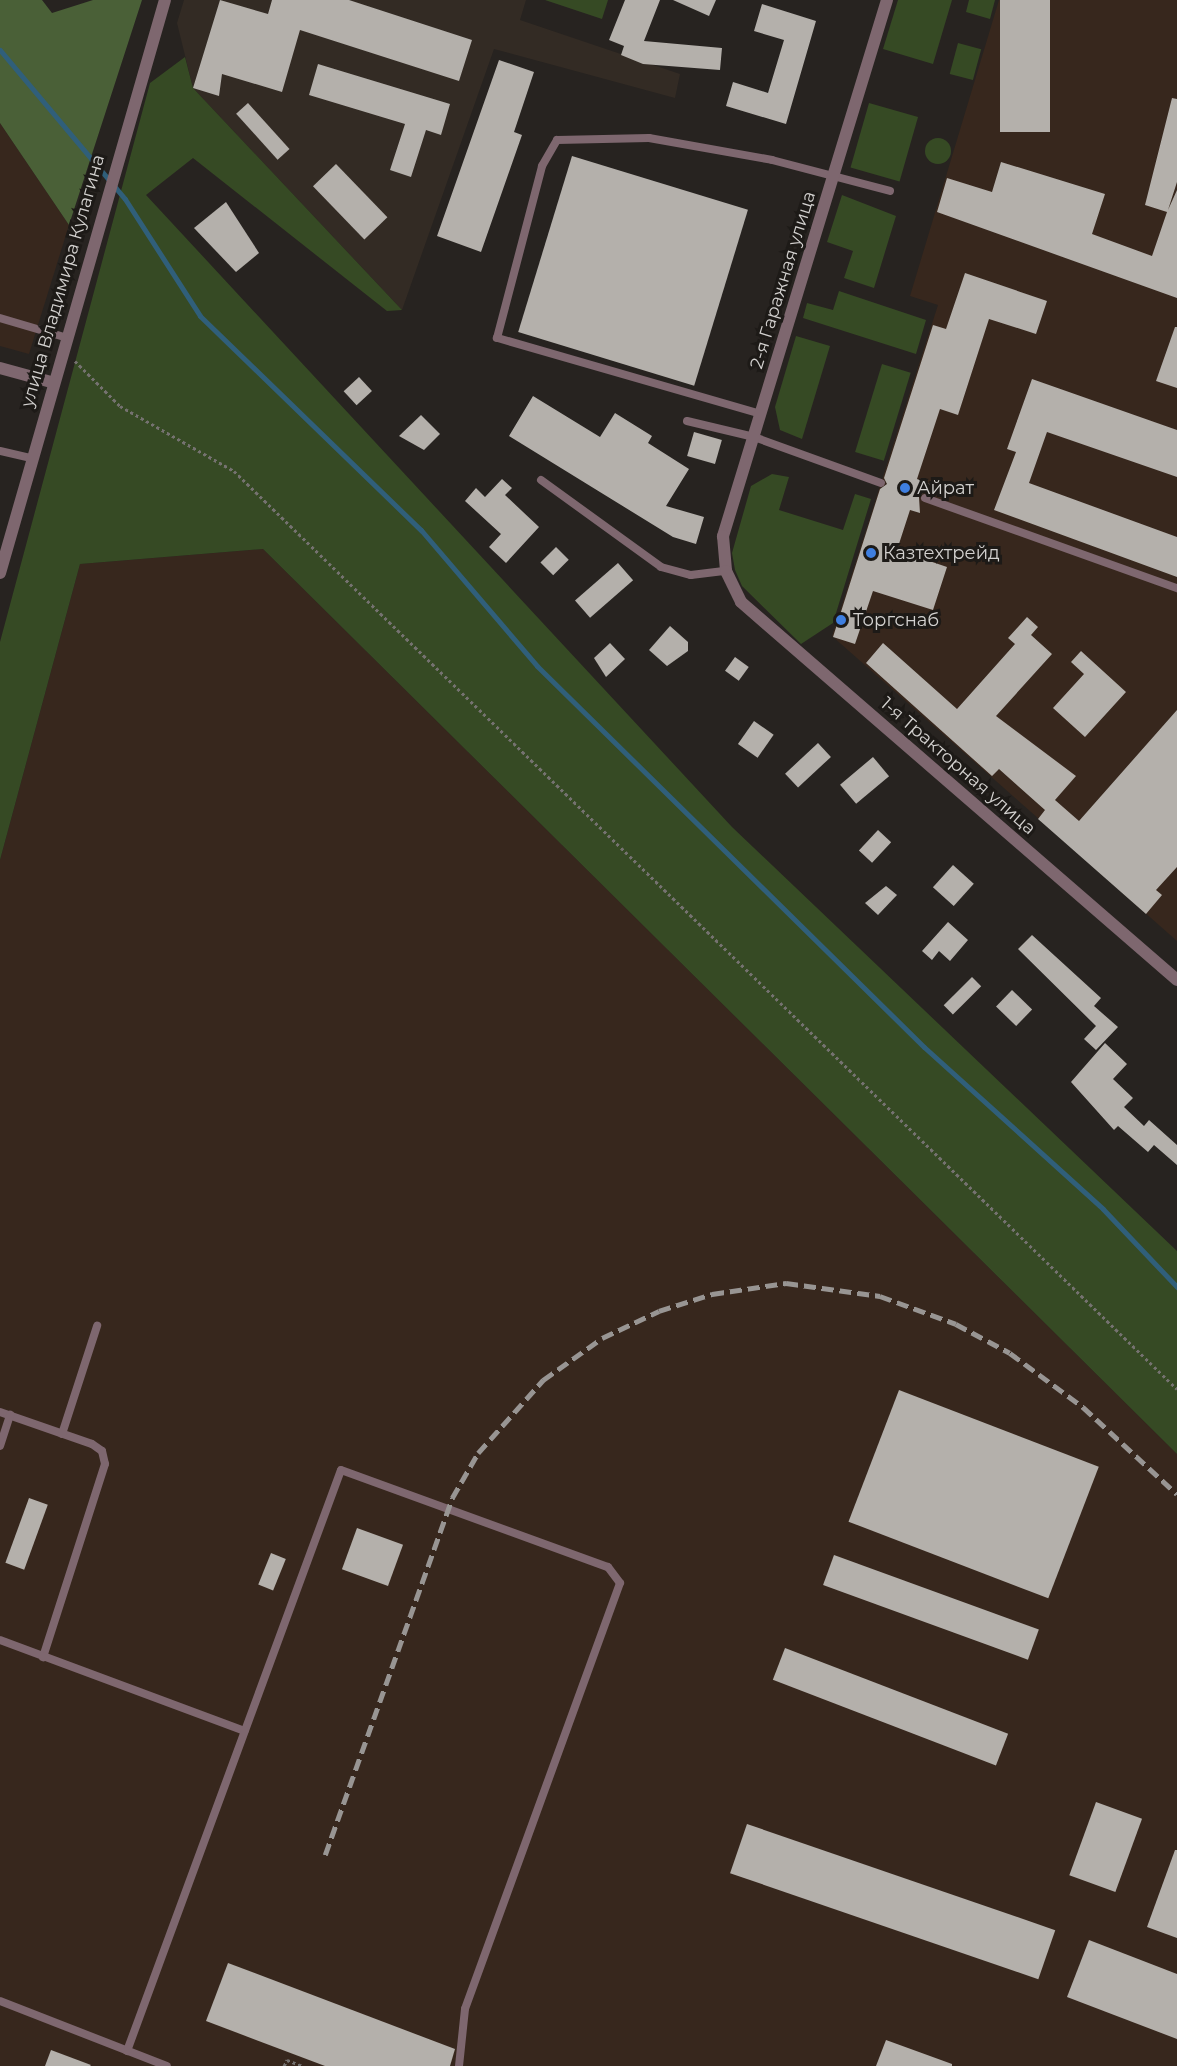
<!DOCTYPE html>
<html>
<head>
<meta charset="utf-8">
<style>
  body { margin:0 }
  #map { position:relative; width:1177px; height:2066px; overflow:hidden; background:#272320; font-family:Montserrat,sans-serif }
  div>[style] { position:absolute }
  .industrial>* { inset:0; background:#37271d }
  .built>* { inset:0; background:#332b24 }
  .green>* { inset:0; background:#364a24; transform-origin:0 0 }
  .round { border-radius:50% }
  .forest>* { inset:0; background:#4a6037 }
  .stream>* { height:5px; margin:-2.5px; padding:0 2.5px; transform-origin:2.5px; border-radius:2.5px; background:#305f7a }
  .building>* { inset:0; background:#b4b0ab; transform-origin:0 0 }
  .path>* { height:3px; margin-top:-1.5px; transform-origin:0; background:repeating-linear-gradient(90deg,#757270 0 3px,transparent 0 6px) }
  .service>* { height:8px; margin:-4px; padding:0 4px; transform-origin:4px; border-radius:4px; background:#7e676f }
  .minor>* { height:12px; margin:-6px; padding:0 6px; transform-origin:6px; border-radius:6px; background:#7e676f }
  .tertiary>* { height:12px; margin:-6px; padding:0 6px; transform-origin:6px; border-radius:6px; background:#7e676f }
  .rail>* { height:4.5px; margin-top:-2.25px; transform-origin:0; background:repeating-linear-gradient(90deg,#989593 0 12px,transparent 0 18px) }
  .dots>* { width:16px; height:16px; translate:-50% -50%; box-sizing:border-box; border:3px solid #1d1a17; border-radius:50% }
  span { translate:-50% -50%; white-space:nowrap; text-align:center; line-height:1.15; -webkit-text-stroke:6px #1d1a17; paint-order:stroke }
  .street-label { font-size:18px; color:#d3d1cf }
  .poi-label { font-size:18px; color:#d3d1cf }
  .left { translate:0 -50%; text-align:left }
</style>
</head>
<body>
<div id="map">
  <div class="industrial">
    <i style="clip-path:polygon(999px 0,1177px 0,1177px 941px,832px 636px,938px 305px,910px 296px)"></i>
    <i style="clip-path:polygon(0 123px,69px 225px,29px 354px,0 346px)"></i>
    <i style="clip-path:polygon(263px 549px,1177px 1454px,1177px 2066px,0 2066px,0 860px,80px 564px)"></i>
  </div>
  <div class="built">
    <i style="clip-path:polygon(184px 0,526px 0,520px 20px,680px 74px,675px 98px,494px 49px,402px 310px,193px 88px,177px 23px)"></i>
  </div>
  <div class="green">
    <i style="clip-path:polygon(545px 0,608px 0,602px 19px)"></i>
    <i style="clip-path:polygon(898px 0,952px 0,933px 64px,883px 49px)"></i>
    <i style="clip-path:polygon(969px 0,995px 0,990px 19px,966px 12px)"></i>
    <i style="left:958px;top:43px;width:24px;height:32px;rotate:15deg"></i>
    <i style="clip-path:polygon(185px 57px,193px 88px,402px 310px,387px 311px,193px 158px,146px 195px,732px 827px,1177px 1251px,1177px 1454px,263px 549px,80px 564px,0 860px,0 642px,150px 83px)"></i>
    <i style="left:869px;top:103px;width:51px;height:67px;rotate:16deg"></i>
    <i class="round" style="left:925px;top:138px;width:26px;height:26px"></i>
    <i style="clip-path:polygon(842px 195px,896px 216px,874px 288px,844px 278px,853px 251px,827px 242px)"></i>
    <i style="clip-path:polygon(839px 291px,926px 320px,916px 354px,803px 318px,807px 303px,833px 310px)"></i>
    <i style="clip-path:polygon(796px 336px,830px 346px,802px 439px,780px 430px,775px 407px)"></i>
    <i style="left:882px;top:364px;width:30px;height:92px;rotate:17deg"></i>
    <i style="clip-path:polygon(772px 474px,789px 477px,779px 510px,843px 530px,855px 494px,871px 499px,833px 623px,801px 644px,742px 586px,735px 570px,732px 553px,751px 486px)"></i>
  </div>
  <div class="forest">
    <i style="clip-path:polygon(0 0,42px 0,52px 13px,93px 0,142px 0,69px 225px,0 123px)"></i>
  </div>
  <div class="stream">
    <i style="left:0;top:50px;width:194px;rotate:50deg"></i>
    <i style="left:125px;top:199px;width:139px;rotate:57.3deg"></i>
    <i style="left:200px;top:316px;width:308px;rotate:44.1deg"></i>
    <i style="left:421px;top:530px;width:179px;rotate:49.5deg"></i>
    <i style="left:537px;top:666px;width:543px;rotate:44.55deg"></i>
    <i style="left:924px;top:1047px;width:241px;rotate:42.1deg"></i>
    <i style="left:1103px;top:1209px;width:108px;rotate:46.5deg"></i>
  </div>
  <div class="building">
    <i style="clip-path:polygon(220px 0,268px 14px,272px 0,349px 0,472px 40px,459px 81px,300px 30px,282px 92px,222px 74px,219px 96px,193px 88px)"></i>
    <i style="clip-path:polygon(625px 0,660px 0,644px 41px,722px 48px,720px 70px,643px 64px,621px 55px,624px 46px,609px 40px)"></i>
    <i style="clip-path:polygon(673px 0,716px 0,709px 16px)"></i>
    <i style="left:1000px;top:0;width:50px;height:132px"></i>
    <i style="clip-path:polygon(762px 4px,816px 21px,786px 124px,726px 106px,733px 82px,768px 93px,784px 40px,754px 31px)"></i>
    <i style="clip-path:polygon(499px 60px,534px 72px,514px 132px,522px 135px,481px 252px,437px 236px)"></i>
    <i style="clip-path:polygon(318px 64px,450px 104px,441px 135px,426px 130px,411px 177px,390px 170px,405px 124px,309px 95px)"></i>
    <i style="clip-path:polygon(1172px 98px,1177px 99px,1177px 182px,1168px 210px,1177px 190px,1177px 298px,937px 212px,947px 178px,992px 192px,1001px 162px,1105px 194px,1092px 234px,1152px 256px,1167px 212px,1145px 205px)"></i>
    <i style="left:248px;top:103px;width:62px;height:16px;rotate:48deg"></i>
    <i style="left:572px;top:156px;width:184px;height:184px;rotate:17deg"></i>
    <i style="left:336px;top:164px;width:74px;height:32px;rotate:46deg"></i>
    <i style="clip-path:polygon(226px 202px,259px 253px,236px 272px,194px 228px)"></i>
    <i style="clip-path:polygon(965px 273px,1047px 301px,1036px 334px,989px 319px,958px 415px,940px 409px,917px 479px,930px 484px,919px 497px,920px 513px,910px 510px,897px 550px,947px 567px,933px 610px,873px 591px,855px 644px,833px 637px,880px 489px,887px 484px,884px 478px,933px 325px,946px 329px)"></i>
    <i style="clip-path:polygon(1175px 327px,1177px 327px,1177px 388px,1156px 381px)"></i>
    <i style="left:359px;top:377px;width:19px;height:21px;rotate:47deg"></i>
    <i style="clip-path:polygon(1032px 379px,1177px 430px,1177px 477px,1047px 432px,1029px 483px,1177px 537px,1177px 577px,994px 510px,1016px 452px,1007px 449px)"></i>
    <i style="clip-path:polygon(533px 396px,600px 437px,615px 413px,652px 436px,648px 443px,689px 469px,666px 506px,704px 517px,696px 544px,673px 537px,509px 436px)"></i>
    <i style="clip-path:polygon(421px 415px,440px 434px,424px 450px,399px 436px)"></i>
    <i style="left:694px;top:432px;width:29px;height:25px;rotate:16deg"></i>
    <i style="clip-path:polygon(502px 479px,512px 488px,505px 495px,539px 527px,506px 563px,489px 547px,501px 534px,465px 501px,476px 488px,485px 497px)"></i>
    <i style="left:556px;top:547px;width:18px;height:22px;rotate:45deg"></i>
    <i style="left:618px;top:563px;width:23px;height:57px;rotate:49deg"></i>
    <i style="clip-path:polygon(1027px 617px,1038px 627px,1031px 635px,1052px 654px,996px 716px,1076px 776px,1055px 800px,1079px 821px,1177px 710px,1177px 867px,1156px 890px,1162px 895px,1146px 914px,1038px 819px,1045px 810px,999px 769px,992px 776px,866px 663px,883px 643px,957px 709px,1015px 644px,1008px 638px)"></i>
    <i style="clip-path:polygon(670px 626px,688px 642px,688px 651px,667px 666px,649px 650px)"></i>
    <i style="clip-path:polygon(610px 643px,625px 659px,606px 677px,594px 658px)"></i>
    <i style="clip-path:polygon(1081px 651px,1126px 692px,1085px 737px,1053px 708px,1084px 674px,1071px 662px)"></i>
    <i style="left:735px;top:657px;width:17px;height:17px;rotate:36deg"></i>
    <i style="left:754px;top:721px;width:24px;height:28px;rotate:35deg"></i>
    <i style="left:818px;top:743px;width:19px;height:45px;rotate:47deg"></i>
    <i style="left:873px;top:757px;width:25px;height:43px;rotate:50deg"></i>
    <i style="left:878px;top:830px;width:18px;height:28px;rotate:43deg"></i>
    <i style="left:953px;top:865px;width:28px;height:30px;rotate:42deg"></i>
    <i style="clip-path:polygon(886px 886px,897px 895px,878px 915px,865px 903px)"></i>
    <i style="clip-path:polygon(948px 922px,968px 940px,950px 961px,939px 951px,932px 960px,922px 951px)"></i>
    <i style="clip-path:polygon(1032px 935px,1101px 998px,1094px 1006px,1118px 1027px,1096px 1050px,1084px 1039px,1096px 1026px,1018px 949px)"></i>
    <i style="left:972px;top:977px;width:13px;height:40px;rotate:45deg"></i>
    <i style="left:1012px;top:990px;width:28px;height:23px;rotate:44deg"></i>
    <i style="clip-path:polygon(1105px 1043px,1127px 1064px,1113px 1079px,1133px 1098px,1124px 1107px,1144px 1126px,1149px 1120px,1177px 1145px,1177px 1165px,1154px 1145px,1148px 1152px,1118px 1126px,1114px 1130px,1071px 1082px)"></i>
    <i style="left:899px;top:1390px;width:214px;height:141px;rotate:21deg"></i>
    <i style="left:29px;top:1498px;width:20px;height:69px;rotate:20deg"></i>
    <i style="left:357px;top:1528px;width:49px;height:44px;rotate:20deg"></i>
    <i style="left:271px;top:1553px;width:16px;height:34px;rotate:22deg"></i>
    <i style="left:834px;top:1555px;width:218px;height:32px;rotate:20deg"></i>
    <i style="left:785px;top:1648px;width:239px;height:34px;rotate:21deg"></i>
    <i style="left:1096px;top:1802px;width:49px;height:78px;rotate:20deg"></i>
    <i style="left:747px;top:1824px;width:326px;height:52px;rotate:19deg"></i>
    <i style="clip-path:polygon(1175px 1850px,1177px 1850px,1177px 1938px,1147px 1927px)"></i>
    <i style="clip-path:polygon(1089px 1940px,1177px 1974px,1177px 2039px,1067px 1997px)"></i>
    <i style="clip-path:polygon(228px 1963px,455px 2049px,450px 2066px,325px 2066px,206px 2021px)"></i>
    <i style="clip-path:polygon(886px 2040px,952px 2064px,952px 2066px,876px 2066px)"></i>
    <i style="clip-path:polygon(51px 2050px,91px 2065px,90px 2066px,45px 2066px)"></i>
  </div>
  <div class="path">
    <i style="left:75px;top:361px;width:64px;rotate:45deg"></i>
    <i style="left:120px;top:406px;width:131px;rotate:29.7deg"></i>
    <i style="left:234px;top:471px;width:1316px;rotate:44.23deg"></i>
    <i style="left:284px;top:2066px;width:7px;rotate:-63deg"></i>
    <i style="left:287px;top:2060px;width:17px;rotate:21deg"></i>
  </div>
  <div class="service">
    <i style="left:0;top:318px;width:67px;rotate:16.5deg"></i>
    <i style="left:761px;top:414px;width:275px;rotate:-163.9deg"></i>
    <i style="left:497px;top:338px;width:178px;rotate:-75.3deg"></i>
    <i style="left:542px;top:166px;width:30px;rotate:-60deg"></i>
    <i style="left:557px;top:140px;width:92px;rotate:-1.2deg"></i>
    <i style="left:649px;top:138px;width:125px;rotate:10.1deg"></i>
    <i style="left:772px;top:160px;width:122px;rotate:14.7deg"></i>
    <i style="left:687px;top:421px;width:69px;rotate:13.4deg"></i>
    <i style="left:754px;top:437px;width:135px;rotate:19.9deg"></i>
    <i style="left:0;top:451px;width:32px;rotate:13deg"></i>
    <i style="left:541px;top:480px;width:148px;rotate:35.9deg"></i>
    <i style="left:661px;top:567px;width:31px;rotate:15deg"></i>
    <i style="left:691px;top:575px;width:35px;rotate:-7deg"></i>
    <i style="left:925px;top:498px;width:268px;rotate:19.7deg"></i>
    <i style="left:0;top:1412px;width:97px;rotate:19.2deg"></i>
    <i style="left:92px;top:1444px;width:12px;rotate:35deg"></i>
    <i style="left:102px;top:1451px;width:13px;rotate:77deg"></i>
    <i style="left:105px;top:1464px;width:203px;rotate:107.8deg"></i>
    <i style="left:62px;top:1434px;width:114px;rotate:-72deg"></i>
    <i style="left:0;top:1446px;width:33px;rotate:-72deg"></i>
    <i style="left:0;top:1640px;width:261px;rotate:20.4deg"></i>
    <i style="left:0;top:2001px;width:179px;rotate:21.3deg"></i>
    <i style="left:127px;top:2051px;width:619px;rotate:-69.78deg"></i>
    <i style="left:341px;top:1470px;width:284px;rotate:20deg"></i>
    <i style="left:608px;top:1567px;width:20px;rotate:53deg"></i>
    <i style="left:620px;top:1583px;width:453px;rotate:110deg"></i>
    <i style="left:465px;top:2009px;width:57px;rotate:96deg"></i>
  </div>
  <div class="minor">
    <i style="left:887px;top:0;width:561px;rotate:107.01deg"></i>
    <i style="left:723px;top:536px;width:35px;rotate:85deg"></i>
    <i style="left:726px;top:571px;width:34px;rotate:64deg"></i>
    <i style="left:741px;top:602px;width:577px;rotate:40.92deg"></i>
    <i style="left:0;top:368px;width:53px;rotate:15.4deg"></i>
  </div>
  <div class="tertiary">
    <i style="left:0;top:573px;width:596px;rotate:-73.94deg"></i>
  </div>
  <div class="rail">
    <i style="left:325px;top:1855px;width:379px;rotate:-70.4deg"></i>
    <i style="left:452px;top:1498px;width:52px;rotate:-60deg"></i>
    <i style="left:478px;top:1453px;width:98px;rotate:-48.3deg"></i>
    <i style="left:543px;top:1380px;width:72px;rotate:-35.4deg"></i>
    <i style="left:602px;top:1338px;width:63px;rotate:-25.3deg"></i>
    <i style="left:659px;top:1311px;width:56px;rotate:-17.8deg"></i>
    <i style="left:712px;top:1294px;width:75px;rotate:-8.5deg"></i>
    <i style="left:786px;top:1283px;width:95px;rotate:7.9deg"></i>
    <i style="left:880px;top:1296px;width:81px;rotate:20.2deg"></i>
    <i style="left:956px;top:1324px;width:61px;rotate:28.2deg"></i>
    <i style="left:1010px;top:1353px;width:91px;rotate:36.5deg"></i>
    <i style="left:1083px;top:1407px;width:128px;rotate:42.8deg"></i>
  </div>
  <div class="dots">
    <i style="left:905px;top:488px;background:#3f7fe0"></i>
    <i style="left:871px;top:553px;background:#3f7fe0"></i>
    <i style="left:841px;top:620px;background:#3f7fe0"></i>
  </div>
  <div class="street-label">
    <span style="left:783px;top:280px;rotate:-73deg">2-я Гаражная улица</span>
    <span style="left:63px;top:281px;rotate:-74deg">улица Владимира Кулагина</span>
    <span style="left:958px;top:766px;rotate:41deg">1-я Тракторная улица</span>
  </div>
  <div class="poi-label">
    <span class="left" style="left:917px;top:488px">Айрат</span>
    <span class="left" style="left:883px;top:553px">Казтехтрейд</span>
    <span class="left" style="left:853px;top:620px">Торгснаб</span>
  </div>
</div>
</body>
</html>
